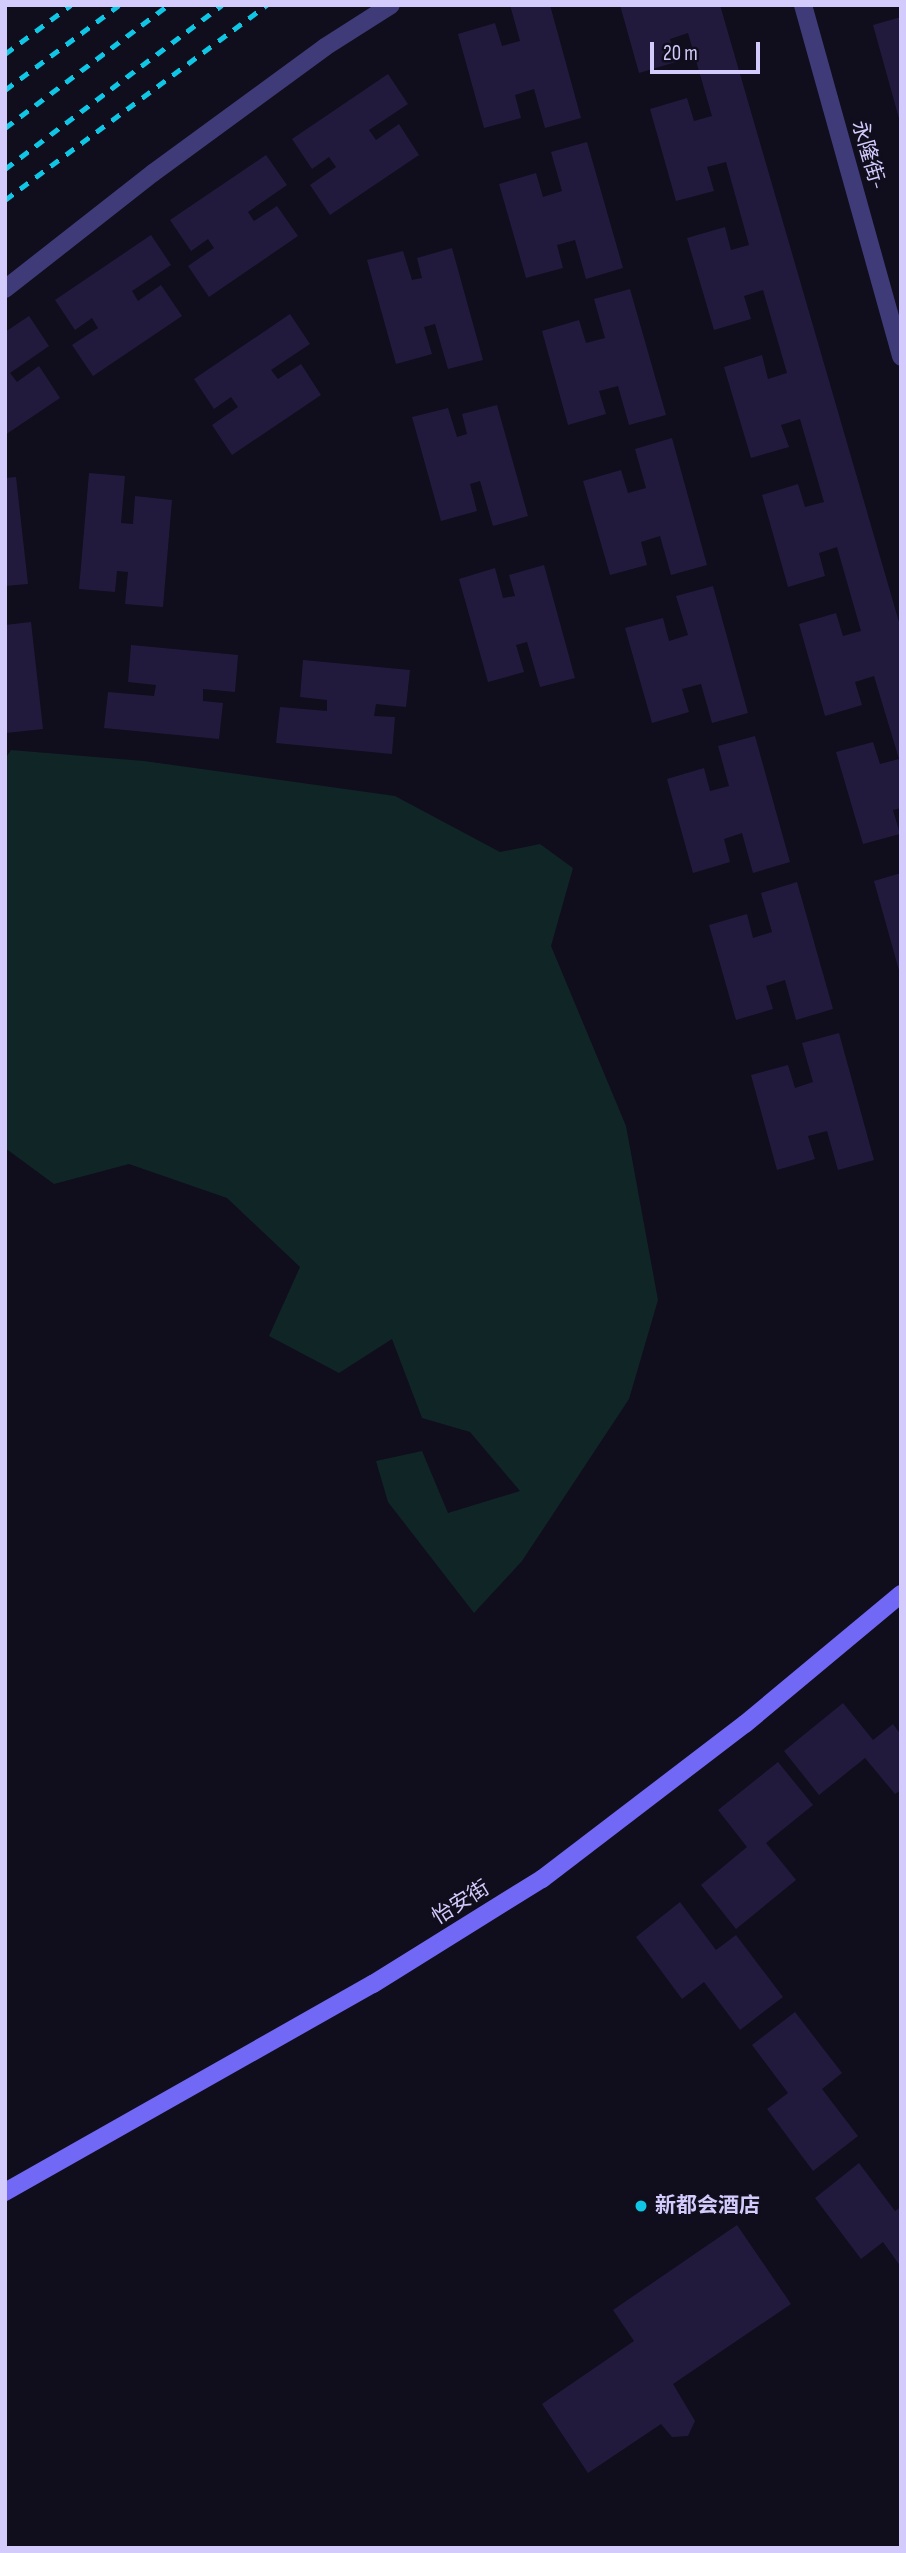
<!DOCTYPE html>
<html>
<head>
<meta charset="utf-8">
<style>
  body { margin:0 }
  #map { position:relative; width:906px; height:2553px; overflow:hidden; background:#100d1c; font-family:"Sofia Sans Condensed","Noto Sans SC",sans-serif }
  div>[style] { position:absolute }
  .green>* { inset:0; background:#102525 }
  .building>* { inset:0; background:#221a3c }
  .street>* { height:18px; margin:-9px; padding:0 9px; transform-origin:9px; border-radius:9px; background:#3f3b78 }
  .secondary>* { height:18px; margin:-9px; padding:0 9px; transform-origin:9px; border-radius:9px; background:#7169f5 }
  .rail>* { height:5px; margin-top:-2.5px; transform-origin:0; background:repeating-linear-gradient(90deg,#0fc6e4 0 10px,transparent 0 19px) }
  .dots>* { width:19px; height:19px; translate:-50% -50%; box-sizing:border-box; border:4px solid #100d1c; border-radius:50% }
  span { translate:-50% -50%; white-space:nowrap; text-align:center; line-height:1.15; -webkit-text-stroke:6px #100d1c; paint-order:stroke }
  .street-label { font-size:21px; color:#d2cbfc }
  .poi-label { font-size:21px; color:#d2cbfc; font-weight:700 }
  .left { translate:0 -50%; text-align:left }
  .frame { position:absolute; inset:0; border:7px solid #d2cbfc; pointer-events:none }
  .scale { position:absolute; left:650px; top:42px; width:110px; height:32px; box-sizing:border-box; border:4px solid #d2cbfc; border-top:0; padding-left:9px; font-size:21px; line-height:24px; white-space:nowrap; color:#d2cbfc; -webkit-text-stroke:5px #100d1c; paint-order:stroke }
</style>
</head>
<body>
<div id="map">
  <div class="green">
    <i style="clip-path:polygon(11px 750px,144px 761px,395px 796px,500px 852px,540px 844px,573px 868px,551px 946px,626px 1126px,658px 1300px,629px 1399px,522px 1561px,474px 1613px,388px 1502px,376px 1461px,422px 1451px,448px 1513px,520px 1491px,470px 1432px,422px 1418px,392px 1339px,339px 1373px,269px 1336px,300px 1267px,227px 1198px,129px 1164px,54px 1184px,5px 1148px,5px 759px)"></i>
  </div>
  <div class="building">
    <i style="clip-path:polygon(510px 5px,550px 5px,581px 118px,545px 128px,534px 89px,515px 95px,521px 118px,484px 128px,458px 34px,495px 23px,502px 46px,520px 41px)"></i>
    <i style="clip-path:polygon(620px 5px,720px 5px,901px 629px,901px 808px,893px 810px,900px 834px,863px 844px,836px 752px,873px 742px,880px 764px,899px 759px,874px 676px,855px 682px,862px 705px,825px 716px,799px 624px,836px 613px,843px 636px,861px 631px,837px 547px,819px 553px,825px 576px,788px 587px,762px 495px,798px 484px,805px 507px,824px 502px,800px 419px,781px 425px,789px 447px,751px 458px,724px 367px,762px 355px,768px 379px,787px 373px,763px 290px,744px 296px,751px 319px,714px 330px,687px 238px,725px 227px,731px 250px,749px 245px,726px 162px,707px 167px,714px 191px,676px 201px,650px 109px,687px 98px,694px 121px,712px 116px,688px 33px,670px 39px,676px 62px,639px 73px)"></i>
    <i style="clip-path:polygon(901px 17px,901px 122px,900px 122px,873px 25px)"></i>
    <i style="clip-path:polygon(388px 74px,408px 104px,369px 130px,376px 140px,399px 124px,419px 155px,330px 215px,310px 185px,336px 167px,329px 157px,312px 169px,292px 139px)"></i>
    <i style="clip-path:polygon(587px 142px,623px 268px,586px 279px,575px 240px,557px 245px,563px 268px,526px 278px,499px 184px,536px 173px,543px 197px,562px 191px,551px 152px)"></i>
    <i style="clip-path:polygon(266px 155px,287px 185px,248px 212px,254px 221px,277px 206px,298px 236px,209px 297px,188px 266px,214px 248px,208px 239px,191px 251px,170px 220px)"></i>
    <i style="clip-path:polygon(151px 235px,171px 265px,132px 291px,138px 301px,161px 285px,182px 316px,93px 376px,72px 345px,98px 328px,92px 318px,75px 330px,55px 300px)"></i>
    <i style="clip-path:polygon(452px 248px,483px 360px,448px 369px,435px 324px,424px 327px,432px 354px,396px 364px,367px 260px,403px 251px,412px 280px,422px 278px,417px 258px)"></i>
    <i style="clip-path:polygon(630px 289px,666px 415px,629px 425px,618px 386px,599px 391px,606px 414px,568px 425px,542px 331px,579px 320px,586px 343px,605px 338px,594px 299px)"></i>
    <i style="clip-path:polygon(290px 314px,310px 344px,271px 370px,278px 379px,301px 364px,321px 395px,232px 455px,212px 425px,238px 407px,231px 397px,214px 409px,194px 379px)"></i>
    <i style="clip-path:polygon(29px 316px,49px 346px,10px 373px,17px 382px,39px 366px,60px 398px,5px 435px,5px 332px)"></i>
    <i style="clip-path:polygon(497px 405px,528px 516px,493px 526px,480px 481px,470px 484px,477px 511px,441px 521px,412px 417px,448px 408px,457px 437px,467px 434px,462px 414px)"></i>
    <i style="clip-path:polygon(672px 438px,707px 565px,671px 575px,660px 536px,641px 542px,647px 565px,610px 575px,583px 481px,621px 470px,628px 493px,646px 488px,635px 449px)"></i>
    <i style="clip-path:polygon(89px 473px,125px 476px,121px 523px,133px 524px,135px 496px,172px 500px,163px 607px,125px 604px,128px 572px,117px 571px,115px 592px,79px 589px)"></i>
    <i style="clip-path:polygon(16px 477px,28px 584px,5px 586px,5px 478px)"></i>
    <i style="clip-path:polygon(544px 565px,575px 678px,540px 687px,527px 642px,516px 645px,524px 672px,488px 682px,459px 579px,495px 568px,503px 598px,515px 596px,509px 575px)"></i>
    <i style="clip-path:polygon(713px 586px,748px 713px,712px 723px,701px 684px,682px 689px,689px 712px,652px 723px,625px 628px,663px 618px,669px 641px,688px 635px,676px 596px)"></i>
    <i style="clip-path:polygon(31px 622px,43px 729px,6px 733px,5px 625px)"></i>
    <i style="clip-path:polygon(131px 645px,238px 655px,235px 692px,203px 689px,203px 701px,223px 703px,219px 739px,104px 728px,108px 692px,154px 696px,156px 685px,128px 682px)"></i>
    <i style="clip-path:polygon(303px 660px,410px 670px,406px 707px,376px 704px,374px 716px,395px 717px,392px 754px,276px 743px,280px 707px,327px 711px,327px 700px,300px 697px)"></i>
    <i style="clip-path:polygon(755px 736px,790px 862px,753px 873px,742px 833px,724px 839px,730px 862px,693px 873px,667px 779px,704px 768px,710px 791px,729px 786px,718px 746px)"></i>
    <i style="clip-path:polygon(901px 873px,901px 974px,900px 974px,874px 881px)"></i>
    <i style="clip-path:polygon(797px 882px,833px 1009px,796px 1020px,785px 980px,766px 986px,773px 1009px,736px 1020px,709px 925px,747px 914px,753px 938px,772px 932px,761px 893px)"></i>
    <i style="clip-path:polygon(839px 1033px,874px 1160px,838px 1170px,827px 1131px,808px 1136px,815px 1159px,777px 1170px,751px 1075px,788px 1065px,795px 1088px,813px 1082px,802px 1043px)"></i>
    <i style="clip-path:polygon(843px 1703px,873px 1740px,893px 1724px,901px 1735px,901px 1790px,895px 1794px,865px 1758px,819px 1795px,784px 1751px)"></i>
    <i style="clip-path:polygon(778px 1762px,813px 1805px,766px 1843px,796px 1880px,736px 1929px,701px 1885px,747px 1847px,718px 1810px)"></i>
    <i style="clip-path:polygon(680px 1902px,716px 1950px,736px 1935px,783px 1997px,740px 2030px,704px 1982px,682px 1999px,636px 1937px)"></i>
    <i style="clip-path:polygon(795px 2012px,842px 2073px,822px 2089px,858px 2136px,813px 2171px,767px 2109px,788px 2093px,752px 2045px)"></i>
    <i style="clip-path:polygon(859px 2163px,895px 2211px,901px 2207px,901px 2267px,883px 2242px,861px 2259px,815px 2198px)"></i>
    <i style="clip-path:polygon(737px 2225px,791px 2304px,673px 2384px,695px 2421px,688px 2436px,672px 2437px,661px 2424px,588px 2473px,542px 2404px,634px 2341px,613px 2310px)"></i>
  </div>
  <div class="street">
    <i style="left:803px;top:5px;width:365px;rotate:74.4deg"></i>
    <i style="left:5px;top:289px;width:188px;rotate:-38.1deg"></i>
    <i style="left:153px;top:173px;width:213px;rotate:-36.2deg"></i>
    <i style="left:325px;top:47px;width:78px;rotate:-32.5deg"></i>
  </div>
  <div class="secondary">
    <i style="left:5px;top:2192px;width:423px;rotate:-29.5deg"></i>
    <i style="left:373px;top:1984px;width:199px;rotate:-31.9deg"></i>
    <i style="left:542px;top:1879px;width:255px;rotate:-37.4deg"></i>
    <i style="left:745px;top:1724px;width:203px;rotate:-39.8deg"></i>
  </div>
  <div class="rail">
    <i style="left:5px;top:54px;width:82px;rotate:-36.6deg"></i>
    <i style="left:5px;top:90px;width:142px;rotate:-36.7deg"></i>
    <i style="left:5px;top:128px;width:204px;rotate:-37deg"></i>
    <i style="left:5px;top:169px;width:272px;rotate:-37.1deg"></i>
    <i style="left:5px;top:200px;width:327px;rotate:-36.7deg"></i>
  </div>
  <div class="dots">
    <i style="left:641px;top:2206px;background:#0fc6e4"></i>
  </div>
  <div class="street-label">
    <span style="left:868px;top:155px;rotate:74deg">永隆街-</span>
    <span style="left:461px;top:1903px;rotate:-32deg">怡安街</span>
  </div>
  <div class="poi-label">
    <span class="left" style="left:655px;top:2206px">新都会酒店</span>
  </div>
  <div class="frame"></div>
  <div class="scale">20 m</div>
</div>
</body>
</html>
